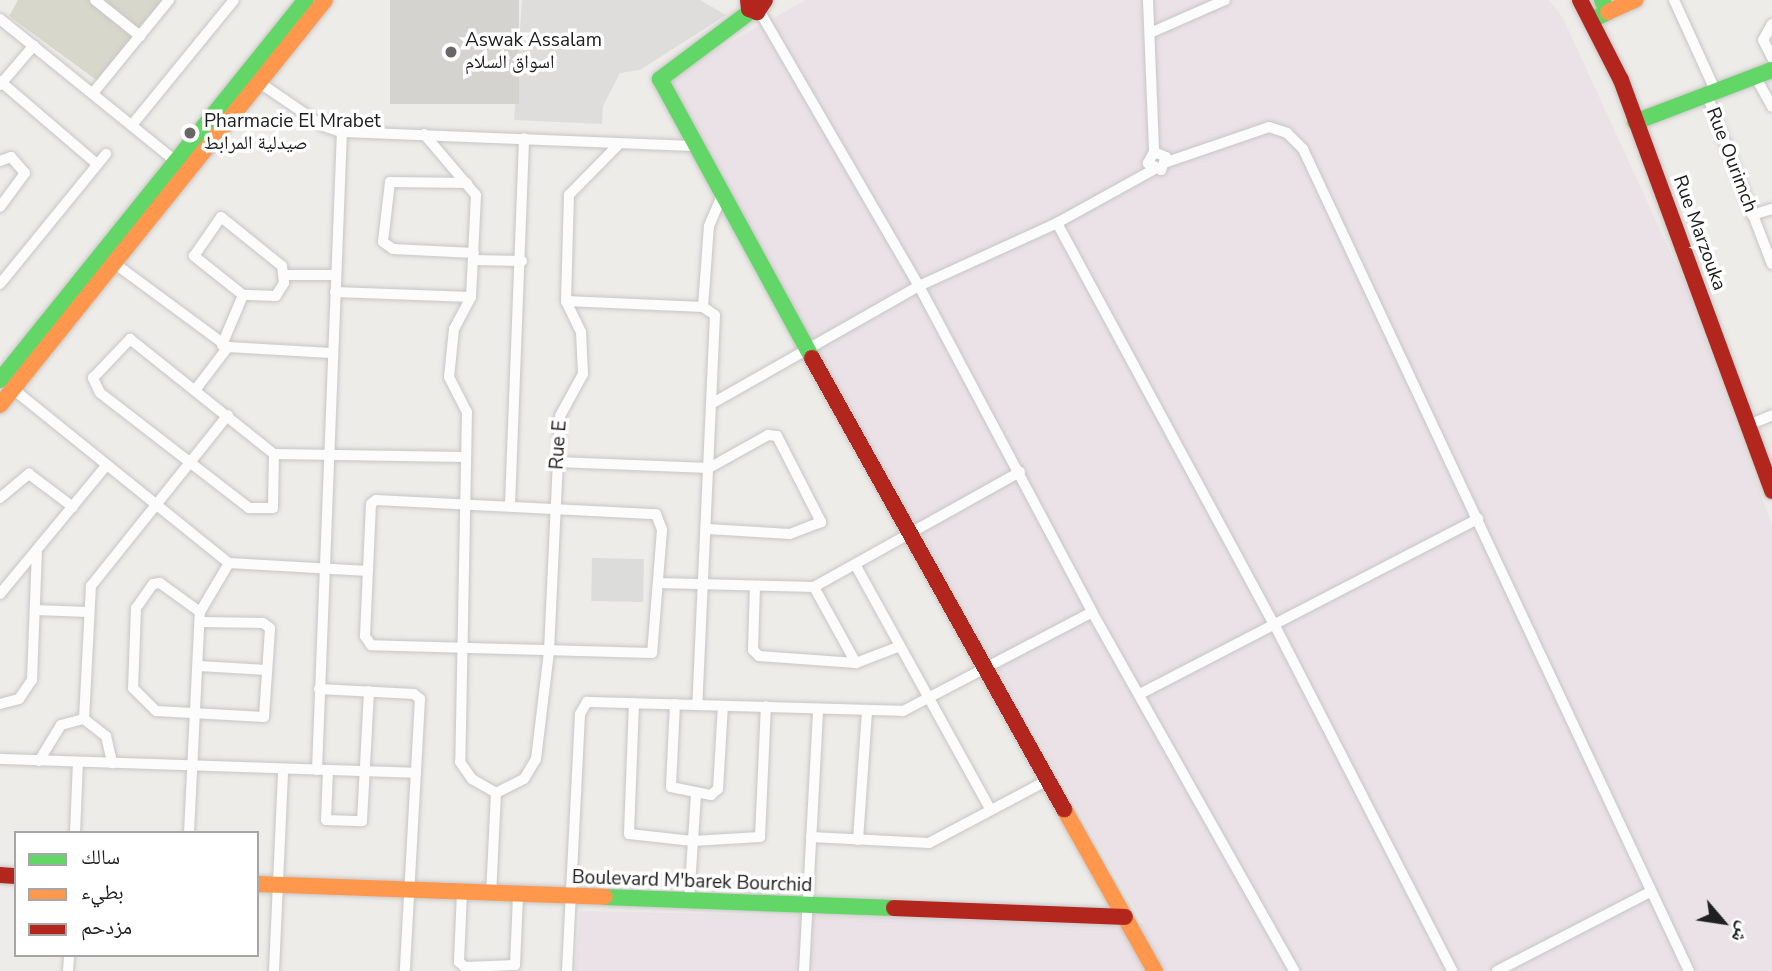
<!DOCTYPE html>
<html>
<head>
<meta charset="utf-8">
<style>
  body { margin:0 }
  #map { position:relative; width:1772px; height:971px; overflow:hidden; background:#eeece9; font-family:"Nunito Sans","Noto Naskh Arabic",sans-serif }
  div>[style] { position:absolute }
  .industrial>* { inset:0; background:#ebe2e7 }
  .religious>* { inset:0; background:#dcdcda; transform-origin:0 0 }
  .construction>* { inset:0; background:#d7d7cb }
  .parking>* { inset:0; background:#dedddc }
  .building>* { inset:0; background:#d5d3d0; transform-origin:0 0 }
  .roads { filter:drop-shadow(0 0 2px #c7c6c5) drop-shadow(0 0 2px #c7c6c5) }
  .street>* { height:10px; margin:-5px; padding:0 5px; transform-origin:5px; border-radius:5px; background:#fcfcfc }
  .fast>* { height:16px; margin:-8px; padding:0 8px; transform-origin:8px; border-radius:8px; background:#63d668 }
  .slow>* { height:16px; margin:-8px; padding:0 8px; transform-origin:8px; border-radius:8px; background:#ff974d }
  .jam>* { height:16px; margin:-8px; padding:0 8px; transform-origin:8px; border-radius:8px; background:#b3261e }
  .dots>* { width:19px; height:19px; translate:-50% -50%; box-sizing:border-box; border:4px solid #fff; border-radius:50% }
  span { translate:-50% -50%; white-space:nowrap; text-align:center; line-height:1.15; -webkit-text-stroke:7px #fff; paint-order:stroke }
  .poi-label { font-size:19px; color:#202020 }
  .left { translate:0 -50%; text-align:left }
  .street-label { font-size:19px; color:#202020 }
  .legend { position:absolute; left:14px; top:831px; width:245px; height:126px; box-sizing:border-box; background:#fff; border:2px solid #a6a6a6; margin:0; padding:9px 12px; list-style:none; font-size:21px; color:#202020 }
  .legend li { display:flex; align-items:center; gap:14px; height:35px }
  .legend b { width:35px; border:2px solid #a6a6a6 }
  .north { position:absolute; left:1688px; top:887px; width:70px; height:70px; -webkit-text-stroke:5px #fff; paint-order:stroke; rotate:119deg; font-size:19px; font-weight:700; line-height:28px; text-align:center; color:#202020 }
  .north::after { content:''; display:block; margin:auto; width:24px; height:32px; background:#202020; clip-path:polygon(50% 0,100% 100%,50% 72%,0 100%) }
</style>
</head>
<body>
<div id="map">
  <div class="industrial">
    <i style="clip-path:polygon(806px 0,1549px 0,1563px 18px,1686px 286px,1772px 525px,1772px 971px,575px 971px,580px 911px,1143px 923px,663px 79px)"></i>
  </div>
  <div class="religious">
    <i style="left:592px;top:558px;width:52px;height:43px;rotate:1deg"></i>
  </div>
  <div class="construction">
    <i style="clip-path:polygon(18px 0,169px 0,99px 82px,9px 16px)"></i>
  </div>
  <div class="parking">
    <i style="clip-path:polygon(522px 0,700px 0,726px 15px,640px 70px,620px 73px,603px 106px,602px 124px,514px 120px)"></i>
  </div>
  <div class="building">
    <i style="left:390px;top:0;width:129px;height:104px"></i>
  </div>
  <div class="roads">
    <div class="street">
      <i style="left:95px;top:0;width:58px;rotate:38.7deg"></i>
      <i style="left:1148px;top:0;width:152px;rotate:87.7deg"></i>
      <i style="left:1154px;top:152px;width:13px;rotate:119deg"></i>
      <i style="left:1148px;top:163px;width:15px;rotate:28deg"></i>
      <i style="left:1161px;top:170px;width:14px;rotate:-69deg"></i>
      <i style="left:1166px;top:157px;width:13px;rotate:-157deg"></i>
      <i style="left:1674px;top:0;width:101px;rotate:65.5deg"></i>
      <i style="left:760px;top:12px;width:317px;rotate:59.9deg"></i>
      <i style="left:919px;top:286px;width:369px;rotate:62deg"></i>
      <i style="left:1092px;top:612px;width:412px;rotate:60.6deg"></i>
      <i style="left:0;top:19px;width:232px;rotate:39deg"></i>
      <i style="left:1772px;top:24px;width:18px;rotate:119deg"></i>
      <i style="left:1763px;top:40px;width:20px;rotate:63deg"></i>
      <i style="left:1150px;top:33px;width:82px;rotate:-23.7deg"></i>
      <i style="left:1755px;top:76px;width:35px;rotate:61deg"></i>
      <i style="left:0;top:81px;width:128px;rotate:40.6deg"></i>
      <i style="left:260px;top:83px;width:76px;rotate:34.3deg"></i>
      <i style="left:323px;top:126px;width:20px;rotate:18deg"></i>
      <i style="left:342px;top:132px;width:352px;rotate:2.3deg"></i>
      <i style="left:0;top:85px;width:52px;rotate:-49.6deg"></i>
      <i style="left:93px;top:93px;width:120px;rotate:-50.7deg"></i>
      <i style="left:1707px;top:95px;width:181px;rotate:69deg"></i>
      <i style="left:132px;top:125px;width:161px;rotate:-50.8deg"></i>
      <i style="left:424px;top:134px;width:80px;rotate:49.6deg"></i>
      <i style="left:476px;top:195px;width:102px;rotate:92.8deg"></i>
      <i style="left:471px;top:297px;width:36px;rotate:118deg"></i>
      <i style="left:454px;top:329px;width:48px;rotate:95.9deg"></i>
      <i style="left:449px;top:377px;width:39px;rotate:63deg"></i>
      <i style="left:467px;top:412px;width:350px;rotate:91.1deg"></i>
      <i style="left:460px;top:762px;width:21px;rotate:55deg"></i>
      <i style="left:472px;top:779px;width:28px;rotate:30deg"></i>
      <i style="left:496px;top:793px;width:101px;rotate:92.8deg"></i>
      <i style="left:0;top:161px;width:12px;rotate:-20deg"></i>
      <i style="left:11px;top:157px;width:21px;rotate:49deg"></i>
      <i style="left:25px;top:173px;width:42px;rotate:126.3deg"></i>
      <i style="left:1167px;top:162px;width:108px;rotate:-18.9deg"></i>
      <i style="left:1269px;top:127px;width:19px;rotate:18deg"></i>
      <i style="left:1287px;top:133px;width:23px;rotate:45deg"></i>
      <i style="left:1303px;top:149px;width:908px;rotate:64.85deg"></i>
      <i style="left:467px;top:183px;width:77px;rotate:-179.3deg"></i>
      <i style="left:390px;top:182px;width:60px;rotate:96.7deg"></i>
      <i style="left:383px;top:242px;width:12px;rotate:35deg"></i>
      <i style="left:393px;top:249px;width:81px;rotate:2.8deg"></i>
      <i style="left:1752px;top:215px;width:21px;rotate:-17deg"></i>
      <i style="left:221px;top:217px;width:78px;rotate:38.8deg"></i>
      <i style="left:282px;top:266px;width:17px;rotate:83deg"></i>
      <i style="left:284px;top:283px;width:15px;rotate:122deg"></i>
      <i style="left:276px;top:296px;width:33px;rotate:-178deg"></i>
      <i style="left:243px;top:295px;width:63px;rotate:-141.5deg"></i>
      <i style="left:194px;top:256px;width:47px;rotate:-55.3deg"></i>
      <i style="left:1057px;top:223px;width:456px;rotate:61.6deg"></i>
      <i style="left:1274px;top:624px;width:390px;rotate:62.8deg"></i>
      <i style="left:473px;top:260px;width:49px;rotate:1.2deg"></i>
      <i style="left:114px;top:263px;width:142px;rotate:36.4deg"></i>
      <i style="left:228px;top:347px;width:103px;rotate:3.3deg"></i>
      <i style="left:284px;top:275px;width:51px"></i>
      <i style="left:0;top:284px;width:168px;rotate:-50.8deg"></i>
      <i style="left:335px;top:292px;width:136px;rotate:2.1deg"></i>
      <i style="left:566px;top:301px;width:137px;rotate:2.5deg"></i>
      <i style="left:703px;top:307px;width:14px;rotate:34deg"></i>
      <i style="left:715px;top:315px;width:390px;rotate:92.6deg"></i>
      <i style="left:703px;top:307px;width:81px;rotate:-85.8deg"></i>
      <i style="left:709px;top:226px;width:33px;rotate:-67deg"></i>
      <i style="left:222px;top:345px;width:54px;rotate:-67.2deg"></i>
      <i style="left:13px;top:389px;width:277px;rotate:38.9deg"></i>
      <i style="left:229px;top:563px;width:139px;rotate:3.3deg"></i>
      <i style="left:196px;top:389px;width:53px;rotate:-52.7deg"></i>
      <i style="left:713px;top:403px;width:237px;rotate:-29.6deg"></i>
      <i style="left:919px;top:286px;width:152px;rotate:-24.5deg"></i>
      <i style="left:1057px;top:223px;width:110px;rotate:-28.9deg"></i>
      <i style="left:1749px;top:425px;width:25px;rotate:-23deg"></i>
      <i style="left:274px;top:454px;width:54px;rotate:91.1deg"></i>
      <i style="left:273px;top:508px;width:24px;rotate:180deg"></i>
      <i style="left:249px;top:508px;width:188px;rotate:-142.3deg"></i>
      <i style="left:100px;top:393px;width:17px;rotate:-115deg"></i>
      <i style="left:93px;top:378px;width:54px;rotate:-46.5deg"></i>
      <i style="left:130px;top:339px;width:184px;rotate:38.6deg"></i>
      <i style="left:274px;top:454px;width:191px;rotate:0.9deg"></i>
      <i style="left:557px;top:462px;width:152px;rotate:2.3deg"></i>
      <i style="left:709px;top:468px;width:68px;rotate:-29.2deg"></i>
      <i style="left:768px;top:435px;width:9px;rotate:6deg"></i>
      <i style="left:777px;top:436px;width:97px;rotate:62.9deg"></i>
      <i style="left:821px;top:522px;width:33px;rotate:159deg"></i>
      <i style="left:790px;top:534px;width:82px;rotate:-176.5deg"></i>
      <i style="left:0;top:498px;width:38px;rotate:-40deg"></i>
      <i style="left:29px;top:474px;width:55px;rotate:36.9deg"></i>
      <i style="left:376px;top:500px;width:280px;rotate:2.9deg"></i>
      <i style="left:656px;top:514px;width:17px;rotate:69deg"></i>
      <i style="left:662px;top:530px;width:123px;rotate:94.6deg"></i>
      <i style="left:652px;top:653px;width:281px;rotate:-178.4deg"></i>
      <i style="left:371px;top:645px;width:11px;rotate:-124deg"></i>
      <i style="left:365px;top:636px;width:132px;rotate:-87.4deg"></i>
      <i style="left:371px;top:504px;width:6px;rotate:-39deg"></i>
      <i style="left:510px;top:505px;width:367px;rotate:-87.8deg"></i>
      <i style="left:856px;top:566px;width:277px;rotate:61.1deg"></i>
      <i style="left:658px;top:583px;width:156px;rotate:1.5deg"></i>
      <i style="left:814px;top:587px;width:236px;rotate:-29.2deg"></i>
      <i style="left:755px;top:586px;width:64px;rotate:91.8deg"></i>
      <i style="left:753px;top:650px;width:8px;rotate:45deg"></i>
      <i style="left:759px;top:656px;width:97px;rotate:4.1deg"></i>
      <i style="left:856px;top:663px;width:45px;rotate:-20.9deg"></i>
      <i style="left:814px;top:587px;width:87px;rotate:61.1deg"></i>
      <i style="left:0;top:594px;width:165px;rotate:-50.4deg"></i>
      <i style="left:35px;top:610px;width:54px;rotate:2.1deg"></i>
      <i style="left:200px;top:612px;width:49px;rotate:-144.1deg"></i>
      <i style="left:160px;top:583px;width:7px;rotate:172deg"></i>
      <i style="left:153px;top:584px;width:29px;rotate:125deg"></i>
      <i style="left:136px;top:608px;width:80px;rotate:92.1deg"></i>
      <i style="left:133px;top:688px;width:33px;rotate:45deg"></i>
      <i style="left:156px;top:711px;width:108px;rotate:3.2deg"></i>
      <i style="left:264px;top:717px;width:89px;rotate:-86.1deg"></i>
      <i style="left:270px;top:628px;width:9px;rotate:-144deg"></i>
      <i style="left:263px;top:623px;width:62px;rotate:-179.1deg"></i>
      <i style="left:199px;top:666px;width:68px;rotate:3.4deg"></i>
      <i style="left:319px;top:689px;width:95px;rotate:3deg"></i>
      <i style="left:414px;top:694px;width:8px;rotate:40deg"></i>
      <i style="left:420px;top:699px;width:272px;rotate:93.2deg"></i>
      <i style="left:1140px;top:694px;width:381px;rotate:-27.4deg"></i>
      <i style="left:634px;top:703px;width:131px;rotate:92.2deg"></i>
      <i style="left:629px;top:834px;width:64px;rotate:6.2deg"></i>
      <i style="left:693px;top:841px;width:67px;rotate:-3.4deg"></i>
      <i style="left:760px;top:837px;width:131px;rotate:-87.4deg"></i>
      <i style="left:0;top:704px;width:20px;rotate:-15deg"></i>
      <i style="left:19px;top:699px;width:23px;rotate:-56deg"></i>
      <i style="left:32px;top:680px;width:129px;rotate:-87.8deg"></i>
      <i style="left:675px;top:704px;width:83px;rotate:92.8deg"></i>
      <i style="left:671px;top:787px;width:41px;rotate:11.3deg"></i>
      <i style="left:711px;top:795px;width:9px;rotate:-41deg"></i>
      <i style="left:718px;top:789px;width:83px;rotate:-86.6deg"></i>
      <i style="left:84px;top:719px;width:133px;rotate:-87deg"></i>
      <i style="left:91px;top:586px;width:219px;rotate:-51.3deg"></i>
      <i style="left:0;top:759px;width:416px;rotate:1.9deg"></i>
      <i style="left:39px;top:761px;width:42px;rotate:-58.6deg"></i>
      <i style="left:61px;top:725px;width:24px;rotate:-15deg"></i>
      <i style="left:84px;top:719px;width:28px;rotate:38deg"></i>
      <i style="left:106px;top:736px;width:28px;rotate:77deg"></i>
      <i style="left:317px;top:770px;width:638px;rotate:-87.76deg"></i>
      <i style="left:328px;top:770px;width:50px;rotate:92.3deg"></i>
      <i style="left:326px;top:820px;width:36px;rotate:2deg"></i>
      <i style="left:362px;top:821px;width:130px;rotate:-86.9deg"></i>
      <i style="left:496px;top:793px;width:31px;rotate:-27deg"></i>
      <i style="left:524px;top:779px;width:23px;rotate:-59deg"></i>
      <i style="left:536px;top:759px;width:109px;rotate:-83.1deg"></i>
      <i style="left:549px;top:651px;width:235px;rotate:-87.3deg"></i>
      <i style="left:560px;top:416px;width:48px;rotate:-61.3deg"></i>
      <i style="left:583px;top:374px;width:42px;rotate:-92.7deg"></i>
      <i style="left:581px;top:332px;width:34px;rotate:-116deg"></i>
      <i style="left:566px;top:301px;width:106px;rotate:-88.4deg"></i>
      <i style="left:569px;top:195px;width:71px;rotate:-45.6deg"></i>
      <i style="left:75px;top:833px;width:71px;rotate:-87.6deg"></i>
      <i style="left:189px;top:833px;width:221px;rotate:-87.2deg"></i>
      <i style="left:200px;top:612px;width:57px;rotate:-59.4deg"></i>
      <i style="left:811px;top:837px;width:118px;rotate:2.9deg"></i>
      <i style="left:929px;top:843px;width:137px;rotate:-27.9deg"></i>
      <i style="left:858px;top:840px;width:128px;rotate:-86deg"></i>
      <i style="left:462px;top:892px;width:70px;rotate:92.5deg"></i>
      <i style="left:459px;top:962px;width:8px;rotate:40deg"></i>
      <i style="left:465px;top:967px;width:50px;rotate:-2.3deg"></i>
      <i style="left:515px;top:965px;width:70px;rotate:-87.5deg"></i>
      <i style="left:689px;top:902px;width:108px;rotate:-86.3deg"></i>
      <i style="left:68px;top:971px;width:16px;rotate:-86deg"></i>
      <i style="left:274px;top:971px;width:202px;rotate:-87.4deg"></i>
      <i style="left:567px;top:971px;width:257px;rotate:-87.1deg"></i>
      <i style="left:580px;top:714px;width:14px;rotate:-60deg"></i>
      <i style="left:587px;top:702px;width:316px;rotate:1.6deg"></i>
      <i style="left:903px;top:711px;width:213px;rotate:-27.6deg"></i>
      <i style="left:804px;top:971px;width:262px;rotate:-86.9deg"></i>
      <i style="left:1497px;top:971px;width:172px;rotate:-27.3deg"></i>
    </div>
    <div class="fast">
      <i style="left:751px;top:11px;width:114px;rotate:143.2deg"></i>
      <i style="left:660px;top:79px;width:318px;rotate:61.4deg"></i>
      <i style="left:1592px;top:20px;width:18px;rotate:-27deg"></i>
      <i style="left:1608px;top:12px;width:13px;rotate:-117deg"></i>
      <i style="left:1635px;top:122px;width:147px;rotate:-20.8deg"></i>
      <i style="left:0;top:380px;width:488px;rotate:-51.2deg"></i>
      <i style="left:605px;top:897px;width:289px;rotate:2.2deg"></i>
    </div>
    <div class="slow">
      <i style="left:1608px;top:12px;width:30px;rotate:-24deg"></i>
      <i style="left:0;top:405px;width:519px;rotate:-51.25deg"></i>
      <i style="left:1064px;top:809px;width:186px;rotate:60.7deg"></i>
      <i style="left:257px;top:884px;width:348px;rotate:2.1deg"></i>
    </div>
    <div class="jam">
      <i style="left:748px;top:0;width:9px;rotate:84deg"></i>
      <i style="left:749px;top:9px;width:9px;rotate:21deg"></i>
      <i style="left:757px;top:12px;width:14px;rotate:-56deg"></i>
      <i style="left:1580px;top:0;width:90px;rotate:62.9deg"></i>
      <i style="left:1621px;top:80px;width:438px;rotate:69.8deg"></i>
      <i style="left:812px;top:358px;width:517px;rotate:60.81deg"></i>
      <i style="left:0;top:875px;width:16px;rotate:4deg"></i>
      <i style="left:894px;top:908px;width:231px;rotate:2.2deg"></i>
    </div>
  </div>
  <div class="dots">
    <i style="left:451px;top:52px;background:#686766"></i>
    <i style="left:190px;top:133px;background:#686766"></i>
  </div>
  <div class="poi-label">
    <span class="left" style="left:465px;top:52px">Aswak Assalam<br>اسواق السلام</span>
    <span class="left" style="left:204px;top:133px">Pharmacie El Mrabet<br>صيدلية المرابط</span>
  </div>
  <div class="street-label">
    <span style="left:1731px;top:160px;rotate:69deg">Rue Ourimch</span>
    <span style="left:1699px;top:233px;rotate:70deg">Rue Marzouka</span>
    <span style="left:559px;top:445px;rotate:-86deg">Rue E</span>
    <span style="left:692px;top:882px;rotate:2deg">Boulevard M'barek Bourchid</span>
  </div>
  <ul class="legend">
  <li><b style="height:9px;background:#63d668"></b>سالك</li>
  <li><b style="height:9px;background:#ff974d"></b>بطيء</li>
  <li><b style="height:9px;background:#b3261e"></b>مزدحم</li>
  </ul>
  <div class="north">ش</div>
</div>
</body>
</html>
